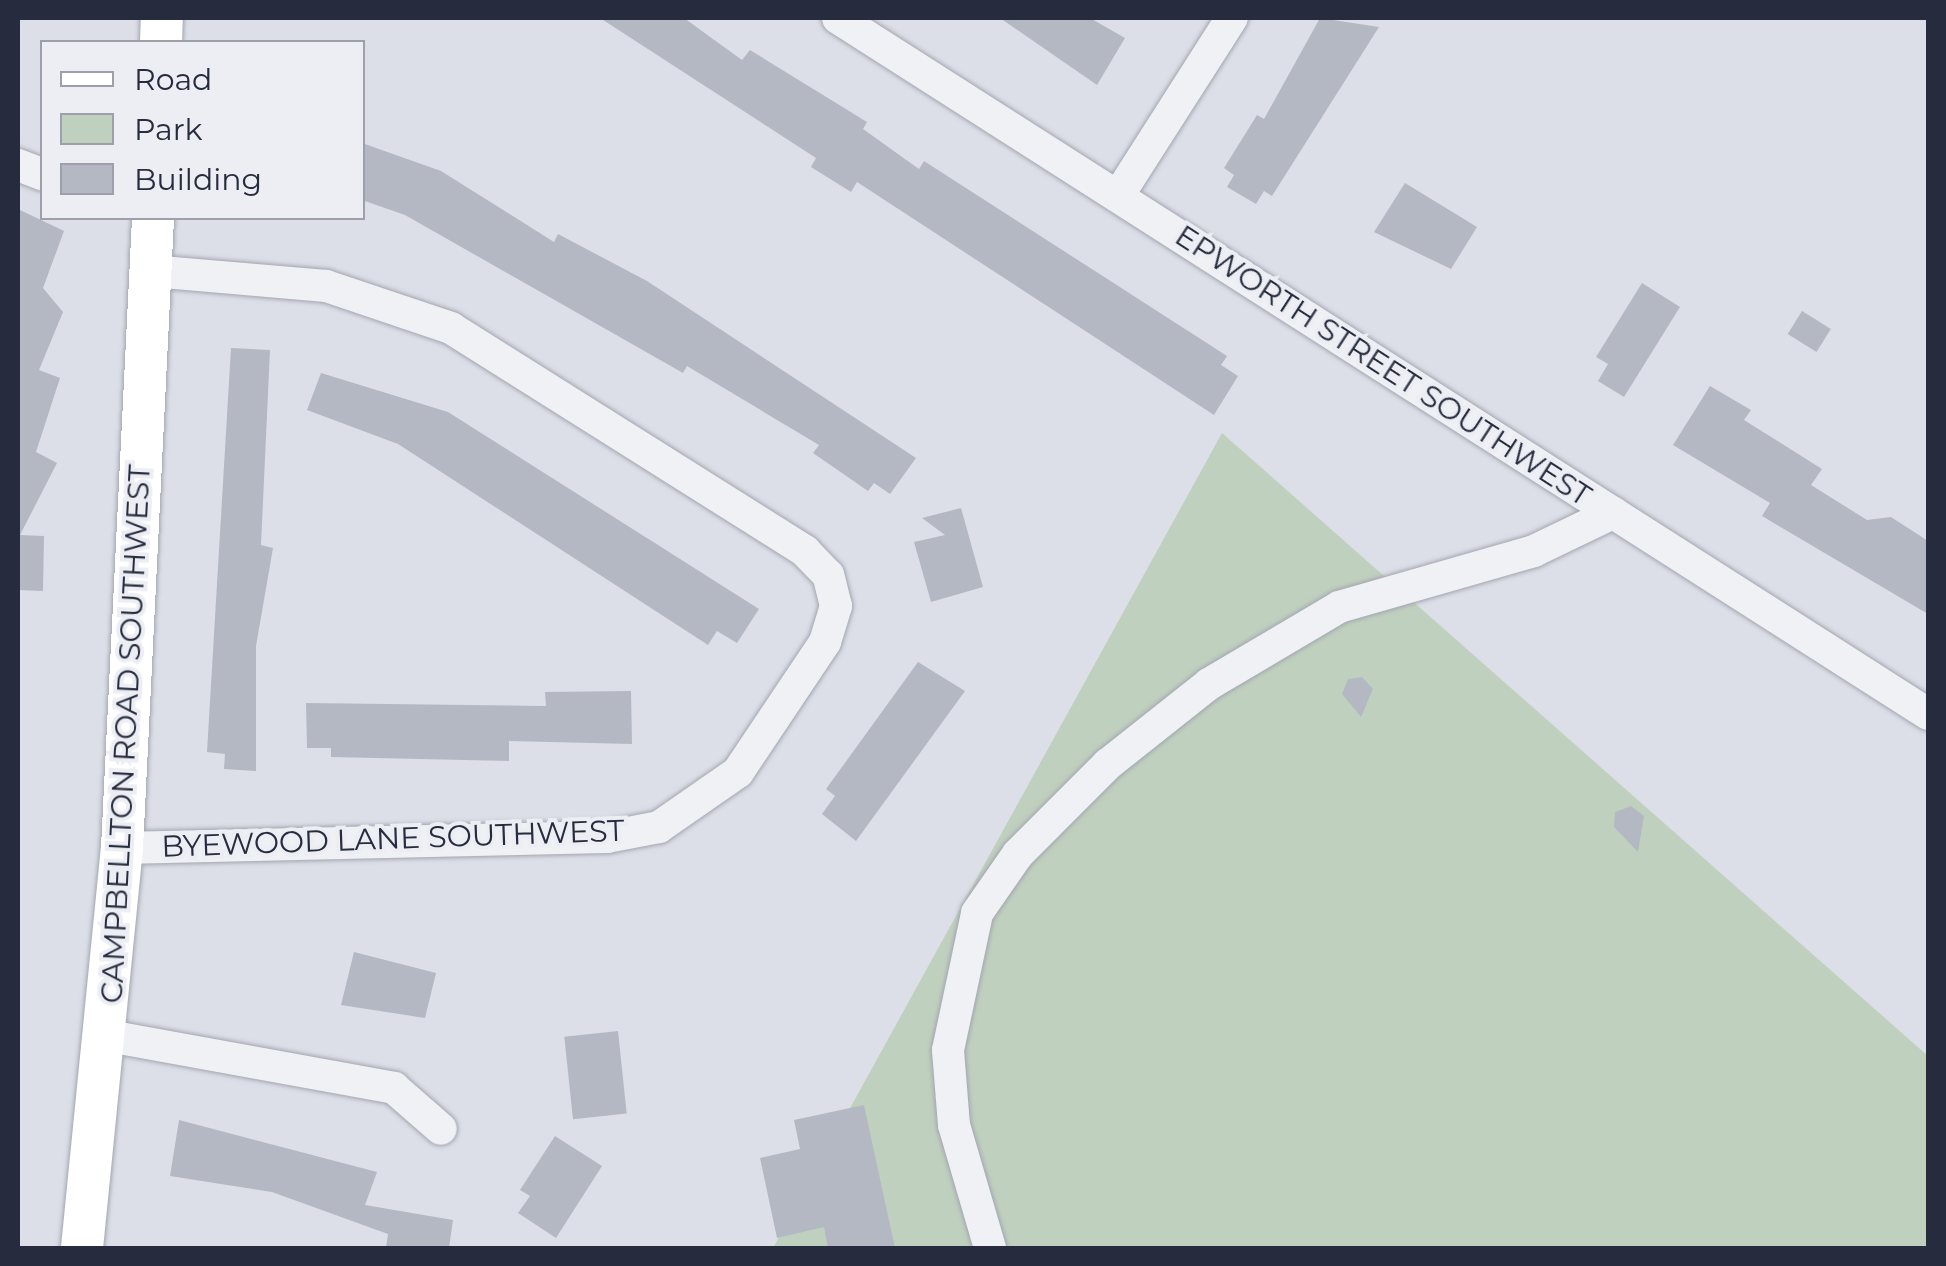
<!DOCTYPE html>
<html>
<head>
<meta charset="utf-8">
<style>
  body { margin:0 }
  #map { position:relative; width:1946px; height:1266px; overflow:hidden; background:#dcdfe7; font-family:Montserrat,sans-serif }
  div>[style] { position:absolute }
  .green>* { inset:0; background:#c0d0be }
  .building>* { inset:0; background:#b4b8c3; transform-origin:0 0 }
  .roads { filter:drop-shadow(0 0 2px #a2a6b1) drop-shadow(0 0 2px #a2a6b1) }
  .minor>* { height:32px; margin:-16px; padding:0 16px; transform-origin:16px; border-radius:16px; background:#eff1f5 }
  .major>* { height:42px; margin:-21px; padding:0 21px; transform-origin:21px; border-radius:21px; background:#fff }
  span { translate:-50% -50%; white-space:nowrap; text-align:center; line-height:1.15; -webkit-text-stroke:8px #eceef4; paint-order:stroke }
  .street-label { font-size:30px; color:#262c3d }
  .frame { position:absolute; inset:0; border:20px solid #262c3d; pointer-events:none }
  .legend { position:absolute; left:40px; top:40px; width:325px; height:180px; box-sizing:border-box; background:#eceef4; border:2px solid #9da0ab; margin:0; padding:12px 18px; list-style:none; font-size:30px; color:#262c3d }
  .legend li { display:flex; align-items:center; gap:20px; height:50px }
  .legend b { width:50px; border:2px solid #9da0ab }
</style>
</head>
<body>
<div id="map">
  <div class="green">
    <i style="clip-path:polygon(1222px 433px,1928px 1056px,1928px 1248px,773px 1248px)"></i>
  </div>
  <div class="building">
    <i style="clip-path:polygon(600px 18px,684px 18px,742px 60px,750px 50px,867px 122px,863px 129px,919px 169px,924px 161px,1227px 356px,1221px 365px,1238px 376px,1214px 415px,857px 182px,851px 192px,811px 167px,816px 158px)"></i>
    <i style="clip-path:polygon(1000px 18px,1090px 18px,1125px 38px,1097px 85px)"></i>
    <i style="clip-path:polygon(1320px 18px,1379px 27px,1272px 196px,1264px 191px,1256px 204px,1227px 187px,1234px 175px,1224px 168px,1257px 115px,1264px 119px)"></i>
    <i style="clip-path:polygon(362px 143px,441px 171px,554px 242px,558px 234px,647px 281px,916px 458px,890px 494px,874px 483px,868px 491px,813px 453px,819px 445px,687px 366px,683px 373px,405px 215px,362px 200px)"></i>
    <i style="clip-path:polygon(1405px 183px,1477px 227px,1451px 269px,1374px 232px)"></i>
    <i style="clip-path:polygon(18px 209px,64px 231px,43px 288px,63px 312px,39px 370px,60px 378px,36px 452px,57px 463px,20px 535px,44px 536px,43px 591px,18px 590px)"></i>
    <i style="clip-path:polygon(1642px 283px,1680px 307px,1624px 397px,1598px 381px,1608px 364px,1596px 357px)"></i>
    <i style="left:1802px;top:311px;width:34px;height:27px;rotate:32deg"></i>
    <i style="clip-path:polygon(231px 348px,270px 350px,261px 545px,273px 548px,256px 646px,256px 771px,224px 769px,225px 754px,207px 752px)"></i>
    <i style="clip-path:polygon(321px 373px,448px 412px,759px 609px,737px 643px,717px 631px,708px 645px,398px 444px,307px 410px)"></i>
    <i style="clip-path:polygon(1710px 386px,1751px 410px,1744px 420px,1822px 469px,1811px 485px,1867px 520px,1891px 517px,1928px 541px,1928px 614px,1762px 516px,1770px 503px,1673px 445px)"></i>
    <i style="clip-path:polygon(961px 508px,983px 587px,931px 602px,914px 542px,945px 535px,922px 518px)"></i>
    <i style="clip-path:polygon(918px 662px,965px 691px,856px 841px,822px 814px,835px 796px,826px 789px)"></i>
    <i style="clip-path:polygon(1362px 677px,1373px 689px,1361px 717px,1342px 694px,1348px 679px)"></i>
    <i style="clip-path:polygon(631px 691px,632px 744px,509px 741px,509px 761px,331px 757px,331px 748px,307px 748px,306px 703px,546px 706px,545px 692px)"></i>
    <i style="clip-path:polygon(1631px 806px,1644px 816px,1638px 852px,1614px 827px,1615px 812px)"></i>
    <i style="clip-path:polygon(354px 952px,436px 973px,425px 1018px,341px 1005px)"></i>
    <i style="left:618px;top:1031px;width:83px;height:54px;rotate:84deg"></i>
    <i style="clip-path:polygon(864px 1105px,895px 1248px,828px 1248px,824px 1227px,777px 1238px,760px 1158px,800px 1149px,794px 1120px)"></i>
    <i style="clip-path:polygon(179px 1120px,377px 1172px,365px 1205px,453px 1220px,449px 1248px,386px 1248px,388px 1234px,272px 1192px,170px 1176px)"></i>
    <i style="clip-path:polygon(555px 1136px,602px 1166px,556px 1238px,518px 1213px,530px 1196px,520px 1190px)"></i>
  </div>
  <div class="roads">
    <div class="minor">
      <i style="left:838px;top:18px;width:1293px;rotate:32.56deg"></i>
      <i style="left:18px;top:165px;width:26px;rotate:21deg"></i>
      <i style="left:1118px;top:196px;width:211px;rotate:-57.4deg"></i>
      <i style="left:122px;top:848px;width:485px;rotate:-1.3deg"></i>
      <i style="left:607px;top:837px;width:53px;rotate:-10.9deg"></i>
      <i style="left:659px;top:827px;width:96px;rotate:-34.8deg"></i>
      <i style="left:738px;top:772px;width:156px;rotate:-56.2deg"></i>
      <i style="left:825px;top:642px;width:38px;rotate:-73deg"></i>
      <i style="left:836px;top:606px;width:32px;rotate:-104deg"></i>
      <i style="left:828px;top:575px;width:33px;rotate:-134deg"></i>
      <i style="left:805px;top:551px;width:418px;rotate:-147.8deg"></i>
      <i style="left:451px;top:328px;width:132px;rotate:-161.4deg"></i>
      <i style="left:326px;top:286px;width:177px;rotate:-175.1deg"></i>
      <i style="left:109px;top:1036px;width:290px;rotate:10.3deg"></i>
      <i style="left:394px;top:1088px;width:62px;rotate:41.1deg"></i>
      <i style="left:990px;top:1248px;width:128px;rotate:-106.3deg"></i>
      <i style="left:954px;top:1125px;width:75px;rotate:-94.6deg"></i>
      <i style="left:948px;top:1050px;width:140px;rotate:-78deg"></i>
      <i style="left:977px;top:913px;width:72px;rotate:-55.2deg"></i>
      <i style="left:1018px;top:854px;width:127px;rotate:-45deg"></i>
      <i style="left:1108px;top:764px;width:129px;rotate:-38.4deg"></i>
      <i style="left:1209px;top:684px;width:151px;rotate:-30.6deg"></i>
      <i style="left:1339px;top:607px;width:203px;rotate:-16deg"></i>
      <i style="left:1534px;top:551px;width:88px;rotate:-25.7deg"></i>
    </div>
    <div class="major">
      <i style="left:161px;top:42px;width:24px;rotate:-88deg"></i>
      <i style="left:82px;top:1248px;width:402px;rotate:-84.3deg"></i>
      <i style="left:122px;top:848px;width:631px;rotate:-87.18deg"></i>
    </div>
  </div>
  <div class="street-label">
    <span style="left:1383px;top:366px;rotate:33deg">EPWORTH STREET SOUTHWEST</span>
    <span style="left:126px;top:734px;rotate:-87deg">CAMPBELLTON ROAD SOUTHWEST</span>
    <span style="left:393px;top:839px;rotate:-2deg">BYEWOOD LANE SOUTHWEST</span>
  </div>
  <div class="frame"></div>
  <ul class="legend">
  <li><b style="height:12px;background:#fff"></b>Road</li>
  <li><b style="height:28px;background:#c0d0be"></b>Park</li>
  <li><b style="height:28px;background:#b4b8c3"></b>Building</li>
  </ul>
</div>
</body>
</html>
